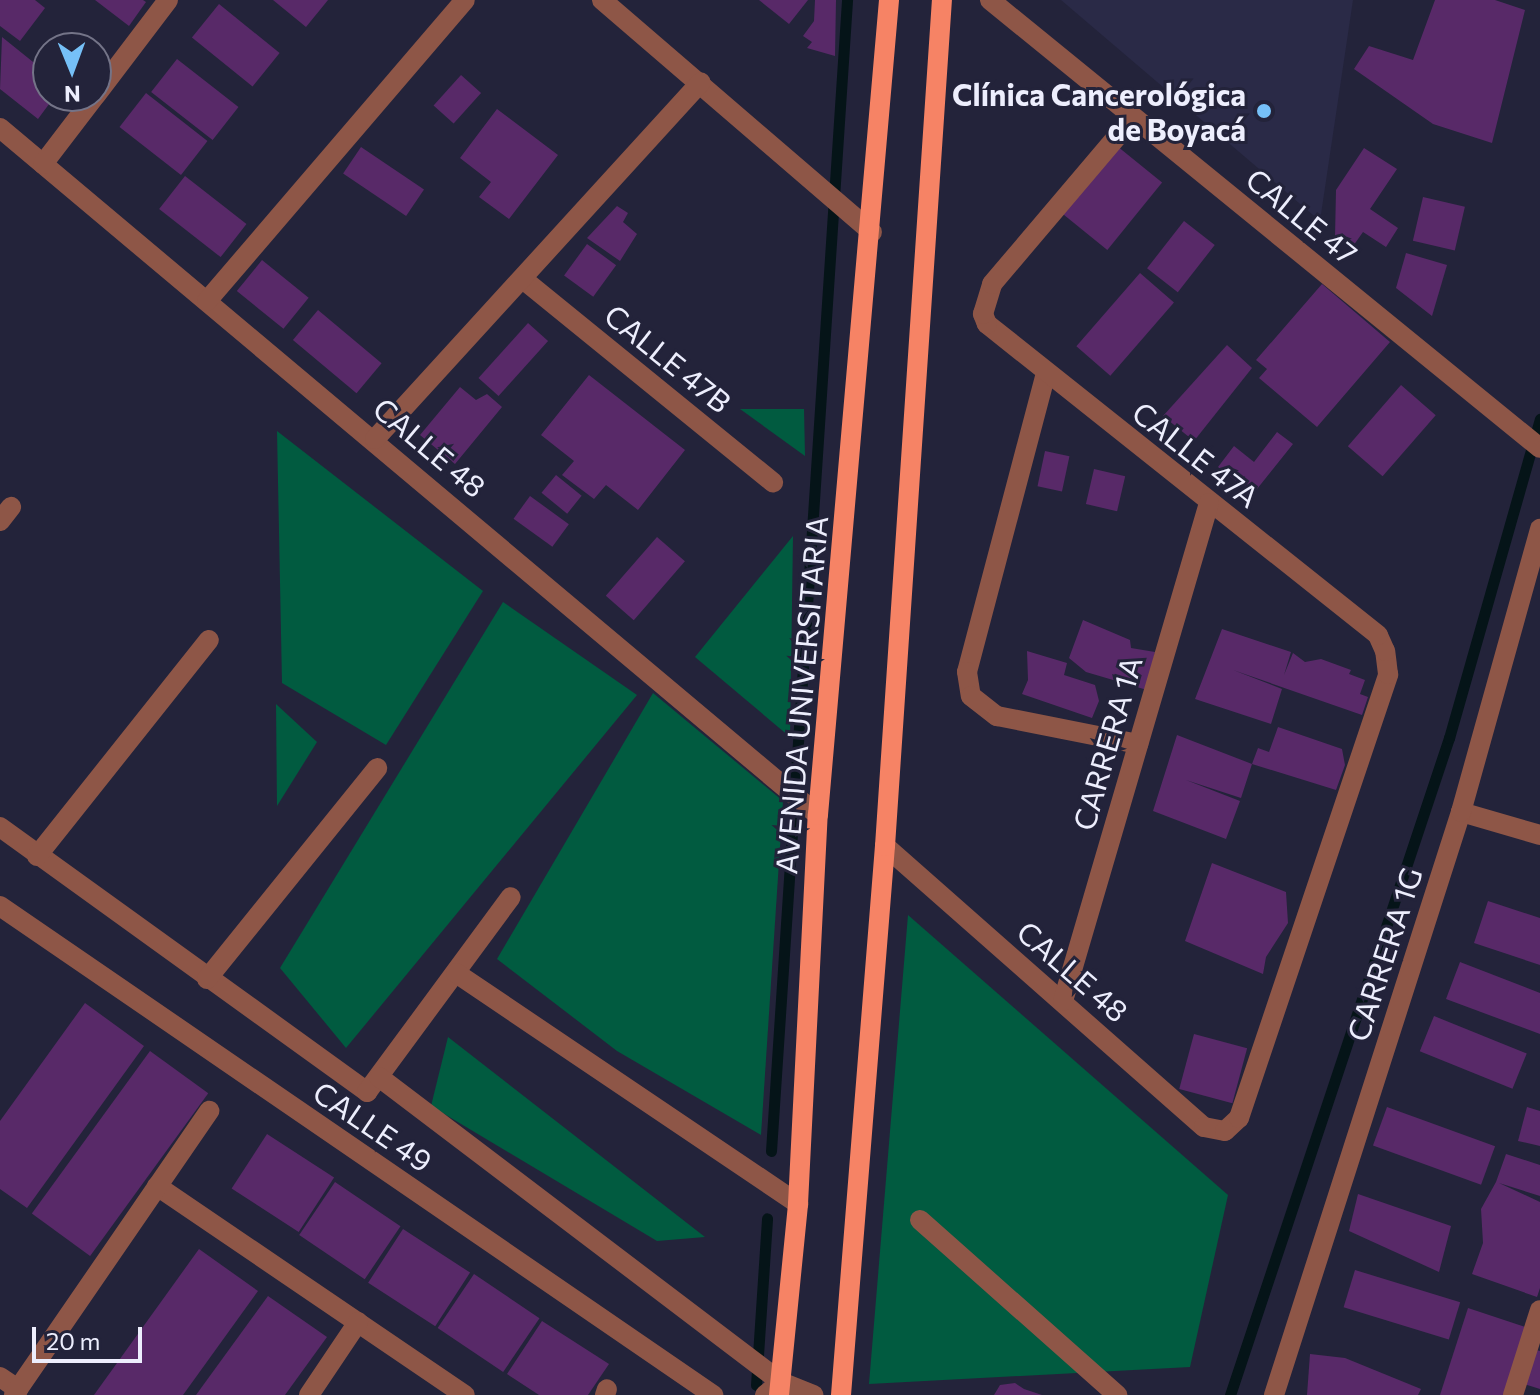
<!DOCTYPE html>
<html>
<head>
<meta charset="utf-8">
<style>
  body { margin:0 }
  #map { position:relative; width:1540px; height:1395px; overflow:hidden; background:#23233a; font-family:Commissioner,sans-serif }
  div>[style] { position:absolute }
  .built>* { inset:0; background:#2a2a47 }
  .green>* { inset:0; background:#015b40 }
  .stream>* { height:11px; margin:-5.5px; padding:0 5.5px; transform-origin:5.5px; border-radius:5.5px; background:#051418 }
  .building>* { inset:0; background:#582968; transform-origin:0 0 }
  .minor>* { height:20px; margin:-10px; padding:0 10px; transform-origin:10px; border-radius:10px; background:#8e5647 }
  .major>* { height:20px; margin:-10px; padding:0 10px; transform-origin:10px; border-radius:10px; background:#f68365 }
  .dots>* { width:22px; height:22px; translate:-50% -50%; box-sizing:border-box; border:4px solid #23233a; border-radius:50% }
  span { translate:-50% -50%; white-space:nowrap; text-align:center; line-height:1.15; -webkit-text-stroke:6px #23233a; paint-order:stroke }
  .poi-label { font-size:30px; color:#edeefd; font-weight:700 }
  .right { translate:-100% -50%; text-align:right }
  .street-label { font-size:30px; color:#edeefd }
  .north { position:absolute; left:32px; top:32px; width:80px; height:80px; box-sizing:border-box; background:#23233a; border:2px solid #747488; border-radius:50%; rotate:179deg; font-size:22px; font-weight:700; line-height:32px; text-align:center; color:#edeefd }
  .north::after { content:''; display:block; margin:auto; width:28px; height:36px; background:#76c0f7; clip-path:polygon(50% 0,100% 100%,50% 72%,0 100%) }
  .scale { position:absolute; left:32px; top:1327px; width:110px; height:36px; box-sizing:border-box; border:4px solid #edeefd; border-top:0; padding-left:10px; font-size:24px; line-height:28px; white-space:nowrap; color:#edeefd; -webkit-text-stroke:6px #23233a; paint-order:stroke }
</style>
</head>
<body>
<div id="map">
  <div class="built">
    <i style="clip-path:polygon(1061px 0,1353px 0,1320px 221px)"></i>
  </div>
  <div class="green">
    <i style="clip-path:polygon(740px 409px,804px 409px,805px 456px)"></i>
    <i style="clip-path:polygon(277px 431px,483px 591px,386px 745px,282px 683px)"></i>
    <i style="clip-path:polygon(793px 536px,790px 737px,695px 657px)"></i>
    <i style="clip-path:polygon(503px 602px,637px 695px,346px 1048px,280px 968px)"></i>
    <i style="clip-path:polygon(653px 693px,783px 801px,761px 1135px,617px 1051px,497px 959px)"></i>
    <i style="clip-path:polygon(276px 704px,317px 742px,277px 806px)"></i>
    <i style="clip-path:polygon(908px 915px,1228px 1195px,1190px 1367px,869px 1384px)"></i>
    <i style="clip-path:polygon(448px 1037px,705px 1237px,657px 1241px,431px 1106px)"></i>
  </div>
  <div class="stream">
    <i style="left:771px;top:1151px;width:1154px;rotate:-86.22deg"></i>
    <i style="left:756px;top:1385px;width:167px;rotate:-86.2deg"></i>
    <i style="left:1230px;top:1395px;width:693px;rotate:-71.57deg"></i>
    <i style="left:1449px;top:738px;width:332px;rotate:-74.1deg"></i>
  </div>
  <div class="building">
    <i style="clip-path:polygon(0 0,35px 0,45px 8px,20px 41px,0 26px)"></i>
    <i style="clip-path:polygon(95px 0,143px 0,146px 2px,129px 26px)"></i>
    <i style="clip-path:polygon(273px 0,328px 0,306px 27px)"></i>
    <i style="clip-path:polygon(759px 0,808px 0,789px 24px)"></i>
    <i style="clip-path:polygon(815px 0,836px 0,835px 56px,807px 48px,812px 42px,803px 36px,814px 21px)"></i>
    <i style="clip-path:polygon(1435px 0,1495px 0,1525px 10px,1492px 143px,1433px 124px,1354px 69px,1369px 46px,1413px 60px)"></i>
    <i style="left:219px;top:4px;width:78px;height:43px;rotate:39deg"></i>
    <i style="clip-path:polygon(2px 37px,48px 74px,48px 96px,55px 96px,38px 119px,0 89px)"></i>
    <i style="left:177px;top:59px;width:78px;height:42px;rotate:38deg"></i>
    <i style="left:461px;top:75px;width:27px;height:41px;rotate:42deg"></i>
    <i style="left:146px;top:93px;width:78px;height:43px;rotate:38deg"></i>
    <i style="clip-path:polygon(497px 109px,558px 155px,509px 219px,479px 197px,491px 182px,460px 158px)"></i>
    <i style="left:1117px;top:146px;width:58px;height:87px;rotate:39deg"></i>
    <i style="left:361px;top:147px;width:76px;height:32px;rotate:34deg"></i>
    <i style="clip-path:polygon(1364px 148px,1397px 169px,1370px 209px,1398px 228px,1386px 247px,1363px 232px,1351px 249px,1335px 237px,1336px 190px)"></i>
    <i style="left:185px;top:176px;width:78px;height:42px;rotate:38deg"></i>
    <i style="left:1423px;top:197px;width:43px;height:45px;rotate:13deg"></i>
    <i style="clip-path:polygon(617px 206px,628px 213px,623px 222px,637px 234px,620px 261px,587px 238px)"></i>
    <i style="left:1184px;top:221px;width:39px;height:60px;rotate:38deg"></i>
    <i style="left:587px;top:244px;width:36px;height:39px;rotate:36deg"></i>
    <i style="clip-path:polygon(1406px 253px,1447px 265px,1432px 316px,1396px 288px)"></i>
    <i style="left:262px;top:260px;width:60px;height:40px;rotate:39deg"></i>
    <i style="left:1140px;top:273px;width:45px;height:97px;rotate:41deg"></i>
    <i style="clip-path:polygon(1322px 284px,1390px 342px,1317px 427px,1259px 378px,1267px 369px,1256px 360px)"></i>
    <i style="left:318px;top:310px;width:83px;height:39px;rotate:40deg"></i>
    <i style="left:528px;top:323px;width:27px;height:74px;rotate:42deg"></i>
    <i style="clip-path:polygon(1227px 345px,1252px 368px,1194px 441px,1163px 416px)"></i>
    <i style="clip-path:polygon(589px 375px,685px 450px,638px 510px,606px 485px,594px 499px,562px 475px,574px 461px,541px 435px)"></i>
    <i style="left:1401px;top:385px;width:46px;height:81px;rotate:41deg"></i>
    <i style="clip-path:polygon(460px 387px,476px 400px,487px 394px,502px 407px,455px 464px,420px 435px)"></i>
    <i style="clip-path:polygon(1277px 432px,1293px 444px,1253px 494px,1218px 467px,1234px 446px,1254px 462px)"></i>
    <i style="left:1045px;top:451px;width:25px;height:36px;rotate:12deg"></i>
    <i style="left:1094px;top:469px;width:32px;height:36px;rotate:13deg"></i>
    <i style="left:556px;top:475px;width:33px;height:23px;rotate:39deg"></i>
    <i style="left:530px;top:496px;width:48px;height:28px;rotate:36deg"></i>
    <i style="left:657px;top:537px;width:37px;height:78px;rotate:41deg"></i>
    <i style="clip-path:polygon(1083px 620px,1130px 640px,1131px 648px,1155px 652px,1147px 690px,1086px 672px,1069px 658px)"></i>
    <i style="clip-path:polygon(1222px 629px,1291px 652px,1284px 675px,1293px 653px,1305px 662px,1321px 659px,1351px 670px,1349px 674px,1365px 680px,1360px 694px,1368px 697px,1362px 715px,1233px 670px,1282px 689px,1271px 724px,1195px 699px)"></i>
    <i style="clip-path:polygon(1027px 651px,1067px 663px,1064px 675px,1095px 685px,1099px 701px,1092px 718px,1022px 694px,1028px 680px)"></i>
    <i style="clip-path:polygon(1278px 727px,1342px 749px,1345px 765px,1336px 790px,1252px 764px,1258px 748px,1269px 752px)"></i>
    <i style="clip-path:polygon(1177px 735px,1252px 764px,1241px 798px,1186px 780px,1240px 801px,1226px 839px,1153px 811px)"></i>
    <i style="clip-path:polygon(1212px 863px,1286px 892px,1288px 923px,1266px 957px,1263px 974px,1185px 941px)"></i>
    <i style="clip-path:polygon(1488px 901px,1540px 918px,1540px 965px,1474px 943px)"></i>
    <i style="clip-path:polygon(1460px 962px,1540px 993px,1540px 1034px,1446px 999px)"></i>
    <i style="clip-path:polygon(85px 1003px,144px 1046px,27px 1208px,0 1189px,0 1121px)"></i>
    <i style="left:1434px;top:1016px;width:100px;height:38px;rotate:22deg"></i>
    <i style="left:1194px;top:1034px;width:55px;height:57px;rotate:15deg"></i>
    <i style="left:150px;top:1051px;width:72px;height:201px;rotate:36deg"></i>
    <i style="left:1387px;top:1107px;width:115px;height:41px;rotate:20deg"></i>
    <i style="clip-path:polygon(1527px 1107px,1540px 1111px,1540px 1146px,1518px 1141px)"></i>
    <i style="left:267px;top:1134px;width:80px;height:65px;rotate:33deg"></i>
    <i style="clip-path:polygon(1506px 1154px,1540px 1165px,1540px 1196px,1499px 1183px,1540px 1202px,1540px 1288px,1537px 1297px,1472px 1274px,1483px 1243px,1481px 1209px,1496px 1182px)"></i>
    <i style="left:335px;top:1182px;width:79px;height:64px;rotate:34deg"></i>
    <i style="clip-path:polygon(1358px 1194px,1451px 1226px,1439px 1272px,1349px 1231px)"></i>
    <i style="left:403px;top:1229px;width:80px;height:64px;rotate:33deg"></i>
    <i style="clip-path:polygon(199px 1249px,258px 1291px,183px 1395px,94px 1395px)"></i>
    <i style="left:1355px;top:1270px;width:110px;height:39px;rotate:17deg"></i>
    <i style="left:474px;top:1274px;width:79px;height:65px;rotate:34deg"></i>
    <i style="clip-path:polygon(268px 1296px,327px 1337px,285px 1395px,196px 1395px)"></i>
    <i style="clip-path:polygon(1468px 1308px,1528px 1328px,1506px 1395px,1440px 1395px)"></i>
    <i style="clip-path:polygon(542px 1321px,609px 1364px,588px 1395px,539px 1395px,507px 1374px)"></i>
    <i style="clip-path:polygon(1536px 1350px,1540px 1351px,1540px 1389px,1524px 1384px)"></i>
    <i style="clip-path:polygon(1310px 1354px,1345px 1358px,1421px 1389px,1418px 1395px,1307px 1395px)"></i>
    <i style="clip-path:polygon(1015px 1383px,1024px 1389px,1042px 1395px,994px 1395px,1000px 1385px)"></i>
  </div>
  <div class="minor">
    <i style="left:602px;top:0;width:356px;rotate:40.7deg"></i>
    <i style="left:990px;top:0;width:709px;rotate:39.16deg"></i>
    <i style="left:96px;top:95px;width:119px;rotate:-52.8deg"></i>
    <i style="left:0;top:128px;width:1068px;rotate:40.03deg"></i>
    <i style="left:43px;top:164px;width:86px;rotate:-52.6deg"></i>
    <i style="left:524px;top:280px;width:321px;rotate:39.1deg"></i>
    <i style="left:207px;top:301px;width:396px;rotate:-49.4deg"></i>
    <i style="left:1046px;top:373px;width:309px;rotate:104.8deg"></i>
    <i style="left:967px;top:672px;width:24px;rotate:81deg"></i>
    <i style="left:971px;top:696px;width:33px;rotate:38deg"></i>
    <i style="left:997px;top:716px;width:144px;rotate:11.2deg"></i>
    <i style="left:375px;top:439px;width:483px;rotate:-47.6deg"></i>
    <i style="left:0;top:521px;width:18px;rotate:-52deg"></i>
    <i style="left:1461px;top:812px;width:82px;rotate:16.2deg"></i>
    <i style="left:0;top:827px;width:453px;rotate:35.8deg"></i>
    <i style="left:367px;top:1092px;width:242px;rotate:-53.6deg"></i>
    <i style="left:885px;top:846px;width:425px;rotate:41.4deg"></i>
    <i style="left:1204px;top:1127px;width:21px;rotate:11deg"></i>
    <i style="left:1225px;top:1131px;width:19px;rotate:-43deg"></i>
    <i style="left:1239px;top:1118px;width:468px;rotate:-71.4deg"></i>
    <i style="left:1388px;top:674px;width:23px;rotate:-97deg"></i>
    <i style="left:1385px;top:651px;width:17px;rotate:-114deg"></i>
    <i style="left:1378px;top:635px;width:500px;rotate:-141.5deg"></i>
    <i style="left:987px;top:324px;width:11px;rotate:-112deg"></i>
    <i style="left:983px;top:314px;width:31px;rotate:-73deg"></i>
    <i style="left:992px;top:284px;width:218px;rotate:-49.7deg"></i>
    <i style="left:37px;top:856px;width:276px;rotate:-51.5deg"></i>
    <i style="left:0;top:906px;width:865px;rotate:34.44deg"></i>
    <i style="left:456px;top:973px;width:413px;rotate:34deg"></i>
    <i style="left:207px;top:979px;width:271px;rotate:-51.1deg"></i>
    <i style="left:1063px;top:1001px;width:519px;rotate:-73.66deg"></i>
    <i style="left:379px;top:1077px;width:505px;rotate:37.19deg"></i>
    <i style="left:781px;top:1382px;width:35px;rotate:22deg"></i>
    <i style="left:157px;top:1186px;width:372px;rotate:34.2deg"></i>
    <i style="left:920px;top:1220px;width:264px;rotate:41.6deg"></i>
    <i style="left:0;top:1377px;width:22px;rotate:34deg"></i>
    <i style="left:14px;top:1395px;width:345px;rotate:-55.5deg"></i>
    <i style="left:309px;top:1395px;width:88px;rotate:-56.1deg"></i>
    <i style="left:605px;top:1395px;width:6px;rotate:-72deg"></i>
    <i style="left:765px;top:1395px;width:21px;rotate:-39deg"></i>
    <i style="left:1274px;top:1395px;width:612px;rotate:-72.22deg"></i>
    <i style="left:1461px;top:812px;width:294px;rotate:-74.4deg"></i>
    <i style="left:1513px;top:1395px;width:89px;rotate:-72.4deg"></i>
  </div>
  <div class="major">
    <i style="left:779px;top:1395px;width:192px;rotate:-84.3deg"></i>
    <i style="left:798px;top:1204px;width:390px;rotate:-87.1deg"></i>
    <i style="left:818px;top:815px;width:818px;rotate:-85.02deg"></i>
    <i style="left:841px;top:1395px;width:551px;rotate:-85.42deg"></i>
    <i style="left:885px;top:846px;width:848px;rotate:-86.15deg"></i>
  </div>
  <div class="dots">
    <i style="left:1264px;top:111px;background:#76c0f7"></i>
  </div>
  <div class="poi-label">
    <span class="right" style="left:1246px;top:111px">Clínica Cancerológica<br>de Boyacá</span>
  </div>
  <div class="street-label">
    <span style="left:1302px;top:216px;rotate:39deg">CALLE 47</span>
    <span style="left:668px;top:358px;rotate:39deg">CALLE 47B</span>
    <span style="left:430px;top:447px;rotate:40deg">CALLE 48</span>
    <span style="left:1196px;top:454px;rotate:38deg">CALLE 47A</span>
    <span style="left:801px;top:695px;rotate:-85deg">AVENIDA UNIVERSITARIA</span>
    <span style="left:1107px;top:743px;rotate:-74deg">CARRERA 1A</span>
    <span style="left:1384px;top:954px;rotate:-72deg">CARRERA 1G</span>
    <span style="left:1073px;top:971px;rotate:41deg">CALLE 48</span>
    <span style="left:373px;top:1126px;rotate:34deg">CALLE 49</span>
  </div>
  <div class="north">N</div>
  <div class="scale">20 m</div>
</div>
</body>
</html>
